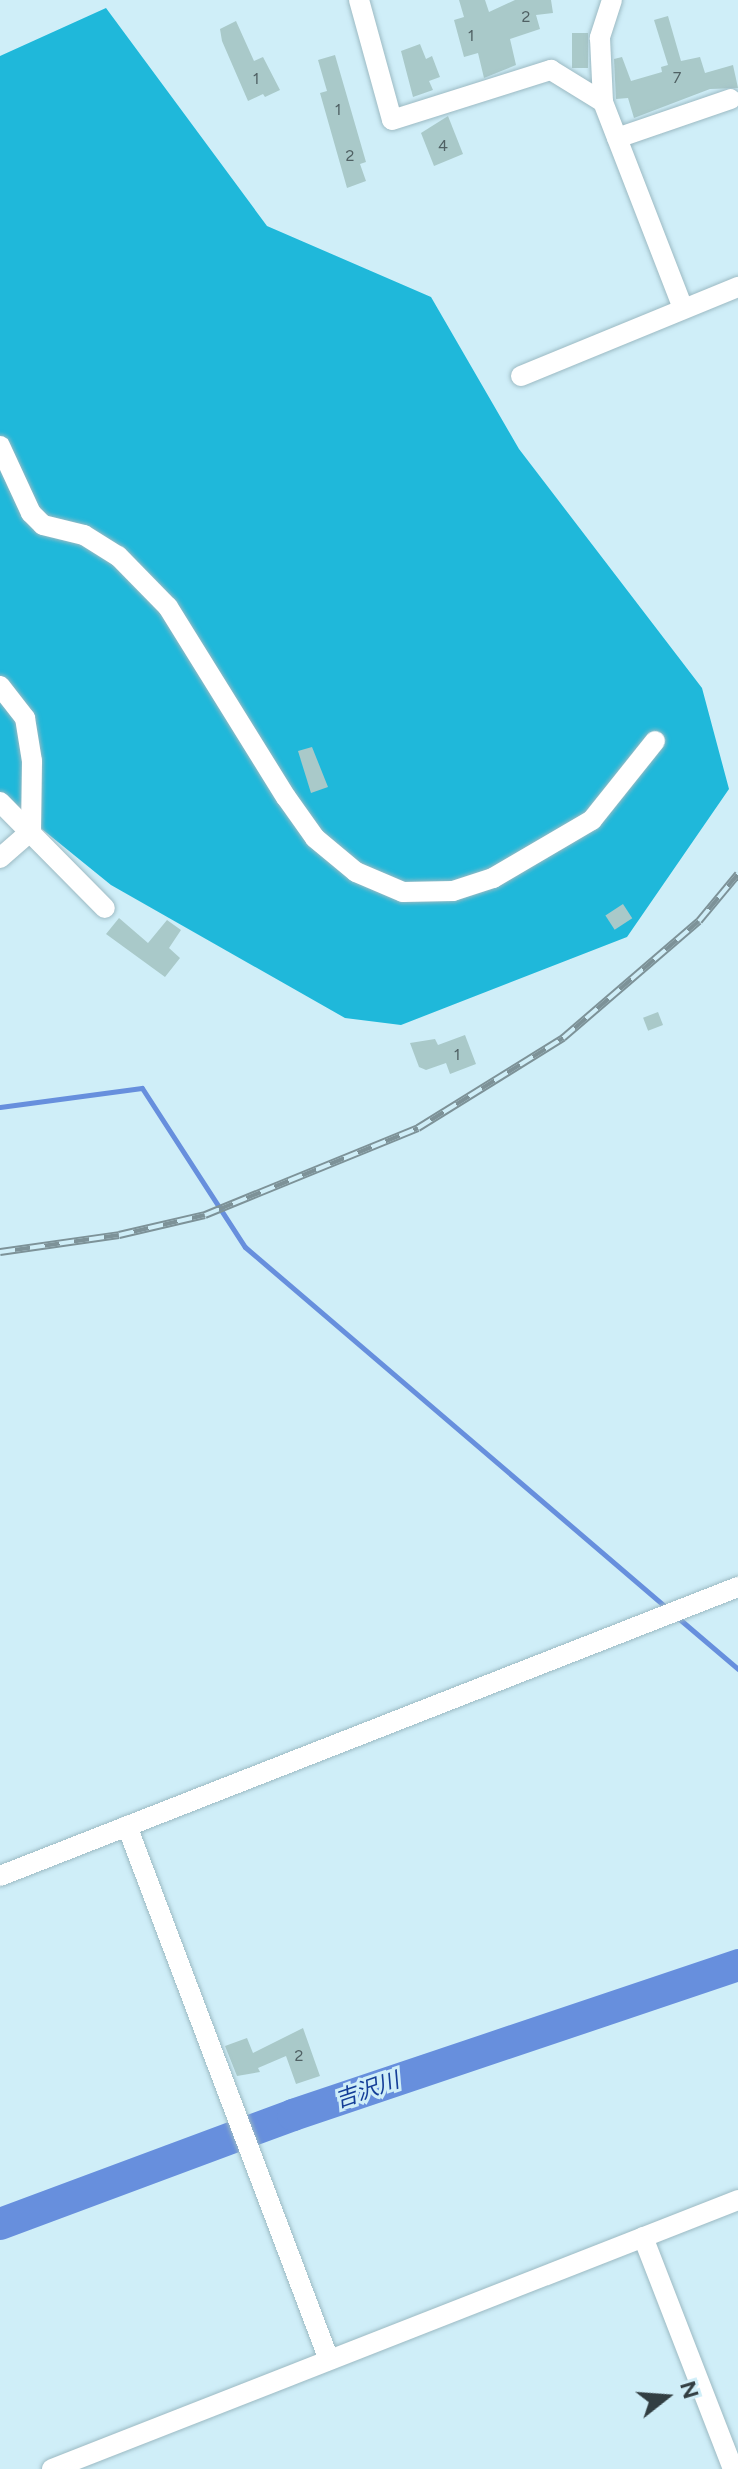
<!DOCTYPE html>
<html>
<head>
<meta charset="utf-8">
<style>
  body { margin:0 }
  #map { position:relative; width:738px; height:2469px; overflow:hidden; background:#cfeef8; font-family:Figtree,"Noto Sans JP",sans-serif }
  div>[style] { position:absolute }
  .forest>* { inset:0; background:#1fb8da }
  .stream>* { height:5px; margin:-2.5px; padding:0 2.5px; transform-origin:2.5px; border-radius:2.5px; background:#678fdd }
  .river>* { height:32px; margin:-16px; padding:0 16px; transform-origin:16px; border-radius:16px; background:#678fdd }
  .building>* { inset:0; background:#a9c9c9; transform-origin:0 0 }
  .roads { filter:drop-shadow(0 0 2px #9cbac3) drop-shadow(0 0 2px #9cbac3) }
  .minor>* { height:20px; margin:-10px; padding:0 10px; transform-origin:10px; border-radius:10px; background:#fff }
  .rail>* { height:8px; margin-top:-4px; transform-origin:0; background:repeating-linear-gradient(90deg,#cfeef8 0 15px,#7d9298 0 30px); box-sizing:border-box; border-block:2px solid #7d9298 }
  span { translate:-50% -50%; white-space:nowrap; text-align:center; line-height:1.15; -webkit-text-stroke:6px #cfeef8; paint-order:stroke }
  .number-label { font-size:16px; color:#506164 }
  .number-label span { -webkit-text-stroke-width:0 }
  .water-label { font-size:22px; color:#143e98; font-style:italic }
  .north { position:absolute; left:626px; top:2357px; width:80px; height:80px; -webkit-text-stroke:6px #cfeef8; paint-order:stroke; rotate:73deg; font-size:22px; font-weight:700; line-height:32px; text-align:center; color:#323e42 }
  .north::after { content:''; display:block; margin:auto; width:28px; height:36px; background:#323e42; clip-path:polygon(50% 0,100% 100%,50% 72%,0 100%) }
</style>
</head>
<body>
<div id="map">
  <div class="forest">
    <i style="clip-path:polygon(106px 8px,267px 226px,431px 297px,519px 449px,702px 688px,729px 789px,627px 937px,401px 1025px,345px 1018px,111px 885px,0 795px,0 56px)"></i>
  </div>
  <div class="stream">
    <i style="left:0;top:1107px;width:143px;rotate:-7.6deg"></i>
    <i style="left:142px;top:1088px;width:189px;rotate:57.1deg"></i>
    <i style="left:245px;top:1247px;width:555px;rotate:40.55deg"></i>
    <i style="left:677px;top:1617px;width:80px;rotate:40.4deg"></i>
  </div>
  <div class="river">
    <i style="left:0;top:2224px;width:313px;rotate:-20.4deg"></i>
    <i style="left:293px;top:2115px;width:470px;rotate:-18.6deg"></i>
  </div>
  <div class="building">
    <i style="clip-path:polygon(459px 0,485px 0,489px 12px,515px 0,551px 0,553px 13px,536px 15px,540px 29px,510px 39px,516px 65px,484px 78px,478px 53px,464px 57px,454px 20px,464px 17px)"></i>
    <i style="clip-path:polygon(668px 16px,681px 61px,700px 57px,705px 73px,733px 65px,738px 88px,710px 89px,634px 118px,628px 98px,616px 99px,614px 59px,622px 57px,631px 81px,662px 72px,661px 67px,668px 65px,654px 20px)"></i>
    <i style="clip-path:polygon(236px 21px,254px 61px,263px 57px,280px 90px,265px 97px,263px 94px,248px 101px,222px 41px,220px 29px)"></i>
    <i style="left:572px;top:33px;width:16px;height:35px"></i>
    <i style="clip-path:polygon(420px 44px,426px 59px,432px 56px,440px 77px,429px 81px,433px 90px,413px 97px,401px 51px)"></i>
    <i style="clip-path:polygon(335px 55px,366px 162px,360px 164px,366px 181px,347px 188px,320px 93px,327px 91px,318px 60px)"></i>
    <i style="clip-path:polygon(448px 116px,463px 154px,434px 166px,421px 133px)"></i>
    <i style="clip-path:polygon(312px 747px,328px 787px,311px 793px,298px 751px)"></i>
    <i style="left:623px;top:904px;width:17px;height:21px;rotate:57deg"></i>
    <i style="clip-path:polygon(119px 918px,148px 943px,167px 920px,181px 930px,169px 948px,180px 958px,165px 977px,106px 934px)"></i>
    <i style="left:658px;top:1012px;width:14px;height:16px;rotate:69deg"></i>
    <i style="clip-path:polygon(465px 1035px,476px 1064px,450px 1074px,446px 1063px,426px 1070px,419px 1067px,410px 1043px,435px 1039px,438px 1045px)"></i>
    <i style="clip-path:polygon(303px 2028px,320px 2076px,296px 2084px,286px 2056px,258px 2068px,260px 2072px,237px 2076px,225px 2046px,247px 2038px,253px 2053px)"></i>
  </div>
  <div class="roads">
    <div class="minor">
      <i style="left:359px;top:0;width:124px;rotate:74.6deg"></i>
      <i style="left:392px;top:120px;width:167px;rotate:-17.5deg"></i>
      <i style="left:551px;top:70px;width:61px;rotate:31.6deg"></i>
      <i style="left:612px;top:0;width:40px;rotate:108deg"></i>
      <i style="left:600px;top:38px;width:64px;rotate:87.3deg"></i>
      <i style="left:603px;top:102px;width:219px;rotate:68.8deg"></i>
      <i style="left:617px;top:138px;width:120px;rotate:-18.9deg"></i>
      <i style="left:521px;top:376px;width:235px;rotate:-22.3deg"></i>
      <i style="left:0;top:446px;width:74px;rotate:65.2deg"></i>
      <i style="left:31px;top:513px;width:17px;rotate:45deg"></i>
      <i style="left:43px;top:525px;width:42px;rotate:13.7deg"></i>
      <i style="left:84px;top:535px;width:40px;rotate:32deg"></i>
      <i style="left:118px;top:556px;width:71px;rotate:45.6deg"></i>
      <i style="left:168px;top:607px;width:224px;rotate:58.2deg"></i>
      <i style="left:286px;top:797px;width:50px;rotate:54.7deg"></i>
      <i style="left:315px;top:838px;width:53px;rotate:39.7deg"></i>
      <i style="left:356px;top:872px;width:51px;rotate:23.1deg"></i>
      <i style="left:403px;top:892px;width:50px;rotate:-1.1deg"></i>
      <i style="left:453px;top:891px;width:42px;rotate:-18deg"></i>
      <i style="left:493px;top:878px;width:115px;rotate:-30.4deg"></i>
      <i style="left:592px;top:820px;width:101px;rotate:-51.4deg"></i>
      <i style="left:0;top:686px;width:41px;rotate:52deg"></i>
      <i style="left:25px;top:718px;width:44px;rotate:80.8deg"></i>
      <i style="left:32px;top:761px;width:70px;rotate:90.8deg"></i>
      <i style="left:31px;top:831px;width:41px;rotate:138.9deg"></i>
      <i style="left:0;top:802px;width:149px;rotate:45.3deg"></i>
      <i style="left:127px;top:1826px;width:571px;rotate:69.28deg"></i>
      <i style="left:0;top:1876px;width:793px;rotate:-21.39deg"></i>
      <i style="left:643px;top:2237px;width:249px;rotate:68.8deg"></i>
      <i style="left:52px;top:2469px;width:737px;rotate:-21.41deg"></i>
    </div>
  </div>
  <div class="rail">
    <i style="left:0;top:1252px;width:120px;rotate:-8.1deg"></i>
    <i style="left:119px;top:1235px;width:88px;rotate:-13.1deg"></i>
    <i style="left:205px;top:1215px;width:230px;rotate:-22.2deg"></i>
    <i style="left:418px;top:1128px;width:171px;rotate:-31.8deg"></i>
    <i style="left:563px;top:1038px;width:179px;rotate:-40.7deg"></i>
    <i style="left:699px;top:921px;width:61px;rotate:-50.3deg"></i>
  </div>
  <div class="number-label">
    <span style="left:526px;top:17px">2</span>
    <span style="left:471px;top:36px">1</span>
    <span style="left:677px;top:78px">7</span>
    <span style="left:256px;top:79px">1</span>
    <span style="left:338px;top:110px">1</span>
    <span style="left:443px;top:146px">4</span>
    <span style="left:350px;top:156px">2</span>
    <span style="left:457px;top:1055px">1</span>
    <span style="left:299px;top:2056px">2</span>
  </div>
  <div class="water-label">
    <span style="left:367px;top:2090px;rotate:-19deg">吉沢川</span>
  </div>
  <div class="north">N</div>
</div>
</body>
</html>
